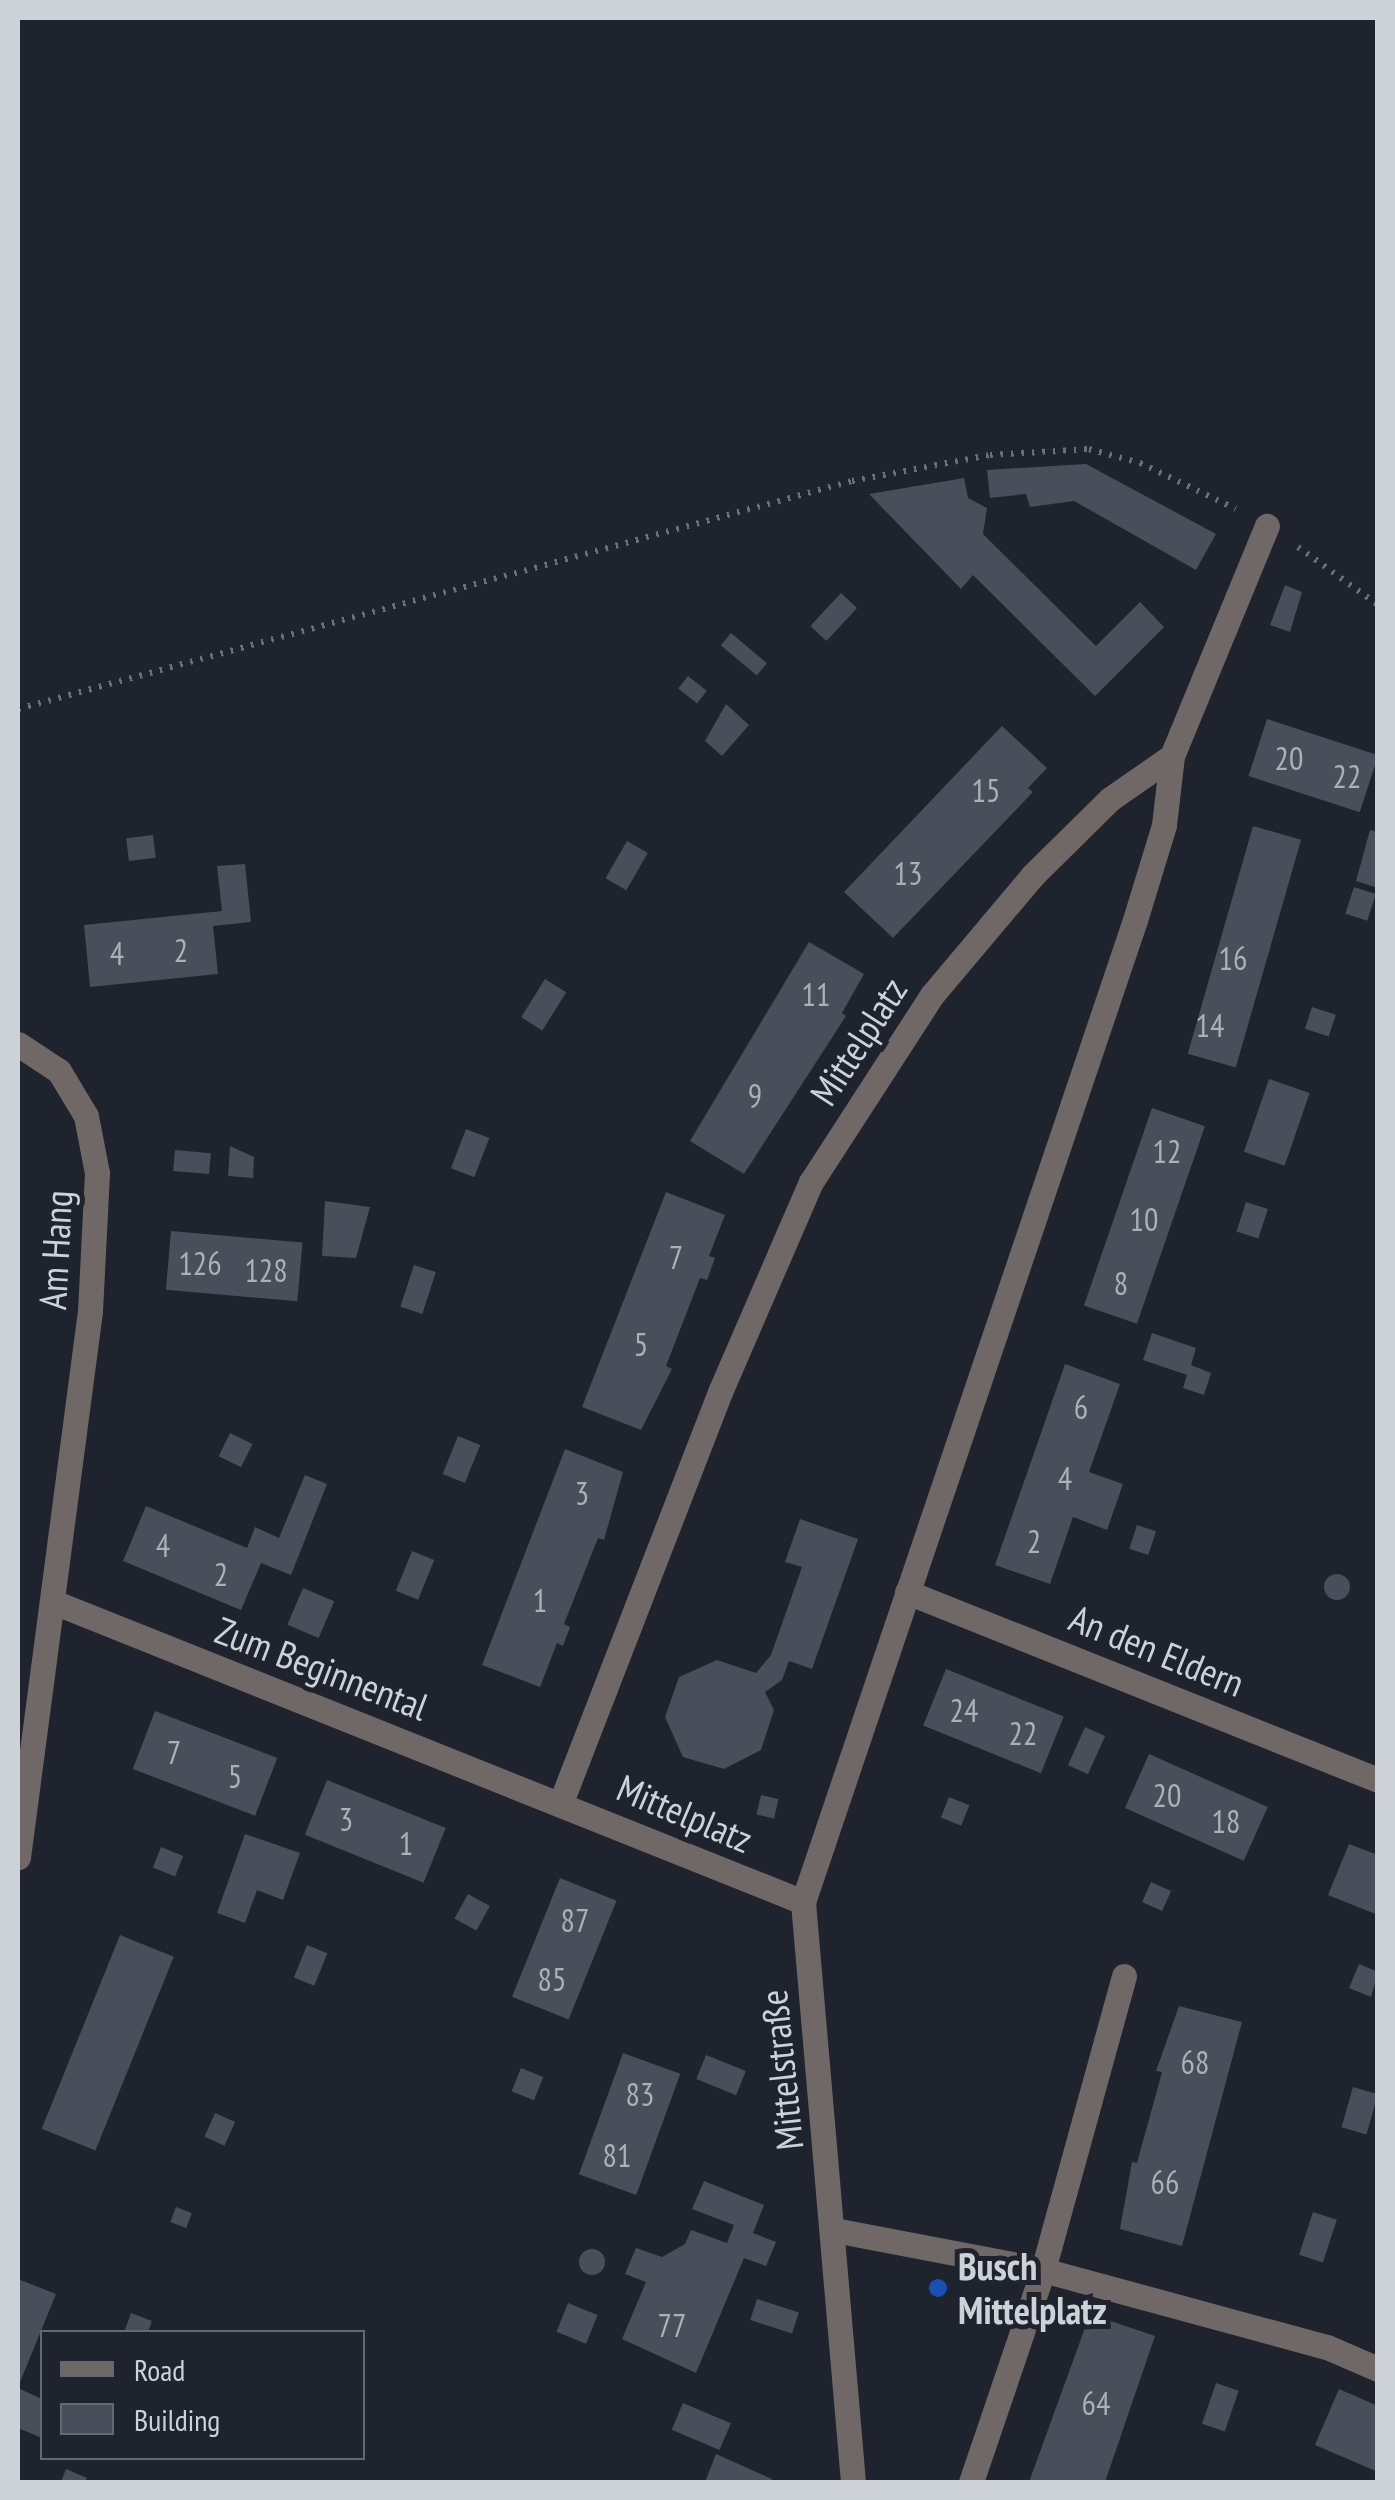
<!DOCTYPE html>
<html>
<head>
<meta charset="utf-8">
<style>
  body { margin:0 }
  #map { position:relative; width:1395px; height:2500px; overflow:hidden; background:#1e232d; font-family:"PT Sans Narrow",sans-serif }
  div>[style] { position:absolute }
  .building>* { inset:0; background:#484e5a; transform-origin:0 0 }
  .round { border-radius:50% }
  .path>* { height:6px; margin-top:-3px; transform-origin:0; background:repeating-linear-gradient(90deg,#6b6f78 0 2.5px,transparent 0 10.5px) }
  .minor>* { height:25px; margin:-12.5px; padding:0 12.5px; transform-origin:12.5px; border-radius:12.5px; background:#6f6866 }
  .dots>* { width:28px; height:28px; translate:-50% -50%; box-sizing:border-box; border:5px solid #1e232d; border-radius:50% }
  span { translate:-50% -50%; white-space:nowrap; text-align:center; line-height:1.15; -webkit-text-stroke:10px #1e232d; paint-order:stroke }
  .number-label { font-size:32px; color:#acb0b8 }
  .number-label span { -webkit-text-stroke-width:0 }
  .street-label { font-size:38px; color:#cdd1d8 }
  .poi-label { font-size:38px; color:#cdd1d8; font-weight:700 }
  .left { translate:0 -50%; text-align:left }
  .frame { position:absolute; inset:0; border:20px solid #cdd1d8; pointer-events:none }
  .legend { position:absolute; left:40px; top:2330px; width:325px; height:130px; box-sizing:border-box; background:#1e232d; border:2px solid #646971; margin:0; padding:12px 18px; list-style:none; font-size:30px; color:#cdd1d8 }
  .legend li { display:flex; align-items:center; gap:20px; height:50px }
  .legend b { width:50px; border:2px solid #646971 }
</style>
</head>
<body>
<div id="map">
  <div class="building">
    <i style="clip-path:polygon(1086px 464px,1216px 534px,1196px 570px,1074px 501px,1030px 507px,1026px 494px,990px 498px,987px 470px)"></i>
    <i style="clip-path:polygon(964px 478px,968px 498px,987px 508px,983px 534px,1096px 646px,1140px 602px,1164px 627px,1095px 696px,973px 575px,961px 589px,869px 494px)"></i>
    <i style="clip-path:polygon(1285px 585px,1302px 592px,1290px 632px,1270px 625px)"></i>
    <i style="left:841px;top:593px;width:22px;height:45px;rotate:43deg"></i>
    <i style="left:731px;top:633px;width:47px;height:16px;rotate:40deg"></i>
    <i style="left:688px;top:676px;width:24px;height:16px;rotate:38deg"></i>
    <i style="clip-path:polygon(726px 704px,749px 725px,722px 756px,705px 741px)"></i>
    <i style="left:1267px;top:719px;width:117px;height:60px;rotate:18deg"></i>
    <i style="clip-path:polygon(1002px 726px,1047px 768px,1028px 788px,1033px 792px,893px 938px,844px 892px)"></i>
    <i style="left:1253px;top:826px;width:50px;height:237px;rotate:16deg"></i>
    <i style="clip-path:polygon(1370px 830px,1378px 832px,1378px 888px,1356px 881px)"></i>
    <i style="left:153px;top:835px;width:23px;height:27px;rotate:83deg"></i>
    <i style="left:627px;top:841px;width:24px;height:43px;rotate:30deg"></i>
    <i style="clip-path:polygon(245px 864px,251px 922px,213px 926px,218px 974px,90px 987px,84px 925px,222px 911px,217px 866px)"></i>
    <i style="left:1354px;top:887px;width:23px;height:28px;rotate:18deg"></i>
    <i style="clip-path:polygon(809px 942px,864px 974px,842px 1013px,846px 1016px,744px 1174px,690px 1141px)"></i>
    <i style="left:545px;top:979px;width:25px;height:45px;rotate:32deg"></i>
    <i style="left:1312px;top:1007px;width:25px;height:23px;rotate:18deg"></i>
    <i style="left:1269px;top:1079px;width:43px;height:77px;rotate:19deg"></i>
    <i style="left:1152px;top:1108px;width:56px;height:209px;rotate:19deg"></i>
    <i style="left:466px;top:1129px;width:25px;height:42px;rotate:21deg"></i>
    <i style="clip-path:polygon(230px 1146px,254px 1157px,253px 1178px,228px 1176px)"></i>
    <i style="left:175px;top:1150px;width:36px;height:21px;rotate:5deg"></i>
    <i style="clip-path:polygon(666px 1192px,725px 1215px,709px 1256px,715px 1258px,707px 1280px,700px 1278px,666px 1366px,672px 1369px,641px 1430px,582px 1407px)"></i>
    <i style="clip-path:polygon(325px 1201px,370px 1207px,356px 1258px,322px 1256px)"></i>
    <i style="left:1246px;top:1202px;width:23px;height:31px;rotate:18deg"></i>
    <i style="left:171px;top:1231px;width:132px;height:59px;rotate:5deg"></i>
    <i style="left:414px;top:1265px;width:23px;height:44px;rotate:18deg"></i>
    <i style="clip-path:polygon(1152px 1333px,1196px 1348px,1191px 1365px,1211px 1373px,1204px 1395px,1183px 1388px,1187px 1375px,1143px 1360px)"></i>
    <i style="clip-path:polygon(1065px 1364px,1120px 1384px,1089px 1472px,1123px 1484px,1107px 1530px,1073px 1517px,1050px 1584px,995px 1565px)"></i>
    <i style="left:230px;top:1433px;width:25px;height:26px;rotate:26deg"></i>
    <i style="left:458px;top:1436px;width:24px;height:41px;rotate:22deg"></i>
    <i style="clip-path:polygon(565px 1449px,623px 1472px,604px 1540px,598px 1538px,564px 1624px,570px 1627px,563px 1646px,557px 1643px,540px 1687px,482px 1665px)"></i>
    <i style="clip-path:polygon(305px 1475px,327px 1484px,291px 1575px,261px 1563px,241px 1610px,123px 1561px,146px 1506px,247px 1548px,255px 1527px,279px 1538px)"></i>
    <i style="clip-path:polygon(800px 1519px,858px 1539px,812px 1669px,789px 1661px,782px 1680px,765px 1692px,774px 1710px,761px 1750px,724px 1769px,683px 1757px,665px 1717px,679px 1677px,717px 1660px,756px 1673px,771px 1655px,802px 1567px,785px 1562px)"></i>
    <i style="left:1137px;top:1525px;width:20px;height:25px;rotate:18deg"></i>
    <i style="left:412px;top:1551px;width:24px;height:43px;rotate:22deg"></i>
    <i class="round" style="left:1324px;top:1574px;width:26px;height:26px"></i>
    <i style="left:303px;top:1588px;width:34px;height:40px;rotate:23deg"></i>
    <i style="left:946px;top:1669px;width:127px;height:61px;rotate:22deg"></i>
    <i style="left:155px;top:1711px;width:131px;height:62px;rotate:21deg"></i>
    <i style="left:1085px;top:1727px;width:22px;height:42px;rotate:24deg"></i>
    <i style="left:1149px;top:1754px;width:130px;height:59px;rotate:24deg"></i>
    <i style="left:327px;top:1780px;width:128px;height:59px;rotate:22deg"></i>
    <i style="left:761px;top:1795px;width:18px;height:20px;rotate:13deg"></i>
    <i style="left:949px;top:1797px;width:22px;height:22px;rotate:22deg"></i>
    <i style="clip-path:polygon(245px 1834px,300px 1853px,283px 1900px,257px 1890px,245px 1923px,217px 1913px)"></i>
    <i style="clip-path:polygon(1349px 1844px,1378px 1855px,1378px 1915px,1328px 1895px)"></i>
    <i style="left:161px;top:1847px;width:24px;height:22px;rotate:22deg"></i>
    <i style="left:560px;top:1878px;width:61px;height:128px;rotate:22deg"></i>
    <i style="left:1151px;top:1882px;width:22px;height:22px;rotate:24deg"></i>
    <i style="left:468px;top:1894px;width:25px;height:28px;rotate:29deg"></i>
    <i style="left:120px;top:1935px;width:58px;height:209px;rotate:22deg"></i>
    <i style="left:307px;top:1945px;width:22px;height:35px;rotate:22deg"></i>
    <i style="clip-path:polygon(1359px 1964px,1378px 1972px,1371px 1997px,1349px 1988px)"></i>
    <i style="clip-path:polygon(1179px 2006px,1242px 2022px,1182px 2246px,1120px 2229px,1132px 2162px,1137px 2163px,1162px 2072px,1156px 2071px)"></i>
    <i style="left:623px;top:2053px;width:61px;height:129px;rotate:20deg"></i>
    <i style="left:706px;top:2055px;width:43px;height:26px;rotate:22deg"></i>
    <i style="left:521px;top:2068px;width:24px;height:25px;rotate:22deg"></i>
    <i style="left:1353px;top:2087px;width:26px;height:42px;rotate:16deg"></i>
    <i style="left:215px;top:2113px;width:22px;height:26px;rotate:24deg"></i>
    <i style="clip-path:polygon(704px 2181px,764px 2205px,753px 2233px,776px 2242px,766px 2266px,744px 2258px,696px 2373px,622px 2339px,646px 2282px,625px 2274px,636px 2248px,662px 2257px,685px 2244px,691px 2230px,727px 2243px,734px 2225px,692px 2209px)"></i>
    <i style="left:176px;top:2207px;width:17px;height:16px;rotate:21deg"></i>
    <i style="left:1313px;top:2212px;width:25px;height:45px;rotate:18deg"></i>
    <i class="round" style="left:579px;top:2249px;width:26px;height:26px"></i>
    <i style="clip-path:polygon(18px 2279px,56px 2294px,18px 2387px)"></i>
    <i style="left:757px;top:2299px;width:44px;height:22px;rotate:18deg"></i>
    <i style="left:568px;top:2303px;width:32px;height:31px;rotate:22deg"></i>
    <i style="clip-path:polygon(131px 2313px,152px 2321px,148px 2332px,124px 2332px)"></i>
    <i style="clip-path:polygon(1090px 2314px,1155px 2336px,1105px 2482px,1029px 2482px)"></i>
    <i style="left:1216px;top:2383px;width:24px;height:43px;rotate:19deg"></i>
    <i style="clip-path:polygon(18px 2388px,42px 2399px,42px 2438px,18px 2428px)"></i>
    <i style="clip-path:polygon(1339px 2389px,1378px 2406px,1378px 2472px,1315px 2445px)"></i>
    <i style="left:683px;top:2403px;width:52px;height:29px;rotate:23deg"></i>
    <i style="clip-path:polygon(716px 2454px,772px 2479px,770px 2482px,705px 2482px)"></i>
    <i style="clip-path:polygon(66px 2469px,87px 2478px,85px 2482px,61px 2482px)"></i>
  </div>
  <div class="path">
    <i style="left:1298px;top:547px;width:99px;rotate:35.9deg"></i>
    <i style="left:18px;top:709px;width:865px;rotate:-15.29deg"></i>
    <i style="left:852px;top:481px;width:140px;rotate:-10.7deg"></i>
    <i style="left:990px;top:455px;width:99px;rotate:-3.5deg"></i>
    <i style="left:1089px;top:449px;width:53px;rotate:15.4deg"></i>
    <i style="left:1140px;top:463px;width:106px;rotate:25.6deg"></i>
  </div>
  <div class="minor">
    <i style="left:18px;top:1044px;width:49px;rotate:33.4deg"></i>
    <i style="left:59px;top:1071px;width:52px;rotate:59deg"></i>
    <i style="left:86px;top:1116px;width:58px;rotate:79.1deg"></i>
    <i style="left:97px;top:1173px;width:138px;rotate:92.9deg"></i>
    <i style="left:90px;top:1311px;width:551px;rotate:97.51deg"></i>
    <i style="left:907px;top:1592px;width:507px;rotate:21.76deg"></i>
    <i style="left:56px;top:1603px;width:805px;rotate:21.81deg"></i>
    <i style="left:561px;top:1802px;width:440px;rotate:-68.8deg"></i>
    <i style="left:720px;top:1392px;width:229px;rotate:-66.6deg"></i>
    <i style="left:811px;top:1182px;width:223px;rotate:-57.1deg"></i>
    <i style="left:932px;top:995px;width:157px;rotate:-49.9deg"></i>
    <i style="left:1033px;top:875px;width:108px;rotate:-44.6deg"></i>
    <i style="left:1110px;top:799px;width:75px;rotate:-34.7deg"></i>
    <i style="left:834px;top:2230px;width:213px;rotate:10.8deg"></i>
    <i style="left:1043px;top:2270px;width:294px;rotate:15.2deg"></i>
    <i style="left:1327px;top:2347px;width:56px;rotate:23.3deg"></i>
    <i style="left:853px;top:2482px;width:582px;rotate:-94.93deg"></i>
    <i style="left:803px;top:1902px;width:1037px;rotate:-71.32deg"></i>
    <i style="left:1135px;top:920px;width:99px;rotate:-73deg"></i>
    <i style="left:1164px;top:825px;width:69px;rotate:-83.4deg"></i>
    <i style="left:1172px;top:756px;width:249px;rotate:-67.6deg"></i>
    <i style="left:971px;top:2482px;width:224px;rotate:-71.2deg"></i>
    <i style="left:1043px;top:2270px;width:305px;rotate:-74.6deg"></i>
  </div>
  <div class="dots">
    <i style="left:938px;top:2288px;background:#1a4fb4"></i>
  </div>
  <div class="number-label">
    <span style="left:1289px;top:758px">20</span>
    <span style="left:1347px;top:776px">22</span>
    <span style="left:986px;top:790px">15</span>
    <span style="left:908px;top:873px">13</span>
    <span style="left:181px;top:950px">2</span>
    <span style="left:117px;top:953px">4</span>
    <span style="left:1233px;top:958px">16</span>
    <span style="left:816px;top:994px">11</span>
    <span style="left:1210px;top:1025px">14</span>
    <span style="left:755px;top:1095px">9</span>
    <span style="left:1167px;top:1151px">12</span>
    <span style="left:1144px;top:1219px">10</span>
    <span style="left:676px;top:1257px">7</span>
    <span style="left:200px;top:1263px">126</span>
    <span style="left:266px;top:1270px">128</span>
    <span style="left:1121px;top:1283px">8</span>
    <span style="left:641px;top:1344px">5</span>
    <span style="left:1081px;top:1407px">6</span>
    <span style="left:1065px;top:1478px">4</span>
    <span style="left:582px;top:1493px">3</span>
    <span style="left:1034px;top:1541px">2</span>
    <span style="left:163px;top:1545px">4</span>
    <span style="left:221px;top:1574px">2</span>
    <span style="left:540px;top:1600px">1</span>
    <span style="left:964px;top:1710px">24</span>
    <span style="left:1023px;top:1733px">22</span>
    <span style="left:174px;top:1752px">7</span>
    <span style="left:235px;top:1776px">5</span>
    <span style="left:1167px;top:1795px">20</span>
    <span style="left:346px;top:1819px">3</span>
    <span style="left:1226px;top:1821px">18</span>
    <span style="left:406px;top:1843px">1</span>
    <span style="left:575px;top:1920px">87</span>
    <span style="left:552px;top:1979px">85</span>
    <span style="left:1195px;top:2062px">68</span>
    <span style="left:640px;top:2094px">83</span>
    <span style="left:617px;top:2155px">81</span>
    <span style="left:1165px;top:2182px">66</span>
    <span style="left:672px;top:2325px">77</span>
    <span style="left:1096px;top:2403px">64</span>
  </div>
  <div class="street-label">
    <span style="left:858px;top:1041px;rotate:-57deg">Mittelplatz</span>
    <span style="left:55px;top:1250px;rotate:-87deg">Am Hang</span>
    <span style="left:1157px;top:1650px;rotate:22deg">An den Eldern</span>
    <span style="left:322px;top:1668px;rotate:21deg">Zum Beginnental</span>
    <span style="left:685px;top:1813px;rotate:23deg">Mittelplatz</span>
    <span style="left:781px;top:2070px;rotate:-96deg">Mittelstraße</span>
  </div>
  <div class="poi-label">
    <span class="left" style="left:958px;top:2288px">Busch<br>Mittelplatz</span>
  </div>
  <div class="frame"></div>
  <ul class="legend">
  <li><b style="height:12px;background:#6f6866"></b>Road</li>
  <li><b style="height:28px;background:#484e5a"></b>Building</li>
  </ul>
</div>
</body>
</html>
